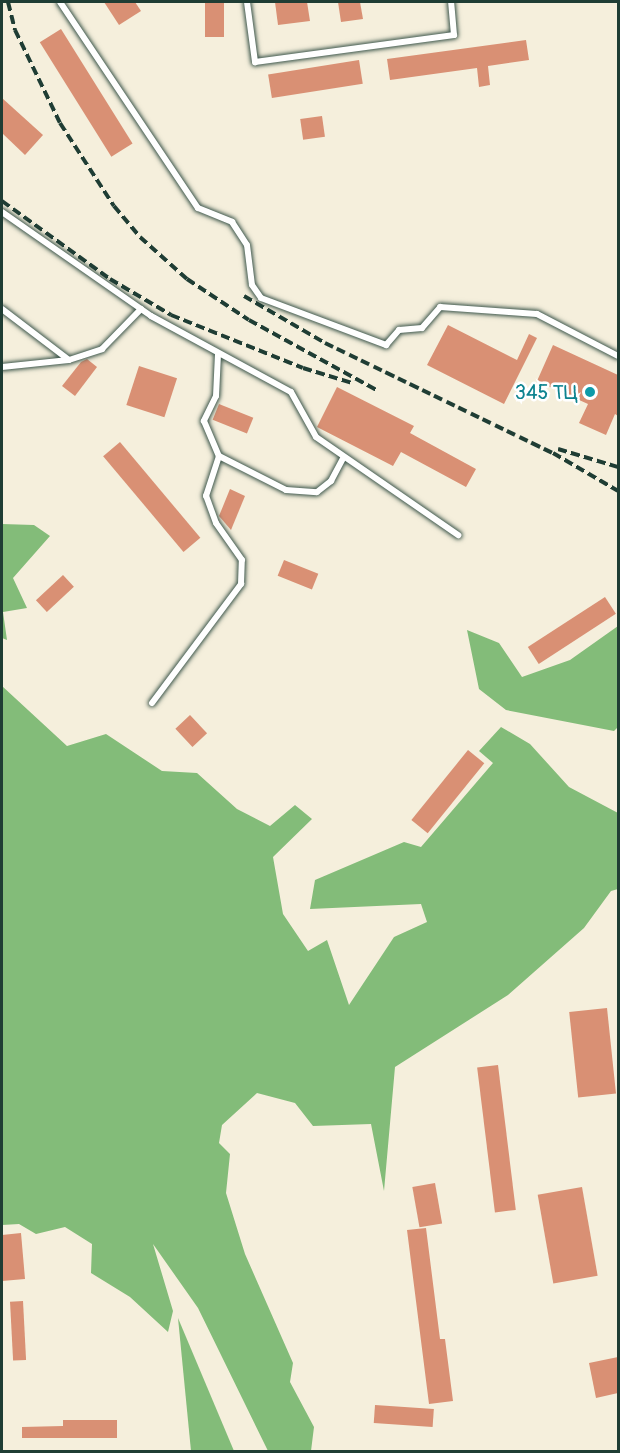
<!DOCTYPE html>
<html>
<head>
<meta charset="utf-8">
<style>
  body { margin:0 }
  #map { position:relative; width:620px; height:1453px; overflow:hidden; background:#f5efdc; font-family:Pangolin,sans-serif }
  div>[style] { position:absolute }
  .forest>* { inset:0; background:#83bc79 }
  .building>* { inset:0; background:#d99074; transform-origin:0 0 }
  .roads { filter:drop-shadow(0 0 2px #3f584d) drop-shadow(0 0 2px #3f584d) }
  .service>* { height:6px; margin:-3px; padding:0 3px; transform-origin:3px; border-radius:3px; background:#fff }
  .rail>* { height:4px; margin-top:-2px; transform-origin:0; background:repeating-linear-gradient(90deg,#1f3d34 0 9px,transparent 0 13.5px) }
  .dots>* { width:16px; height:16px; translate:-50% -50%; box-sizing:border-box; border:3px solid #fff; border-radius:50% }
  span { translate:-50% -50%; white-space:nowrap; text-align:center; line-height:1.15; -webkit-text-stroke:5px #fff; paint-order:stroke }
  .culture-label { font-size:20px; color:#0d838f }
  .right { translate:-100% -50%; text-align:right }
  .frame { position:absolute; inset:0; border:3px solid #1f3d34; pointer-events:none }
</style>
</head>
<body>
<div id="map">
  <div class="forest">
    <i style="clip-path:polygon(2px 524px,34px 525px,50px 536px,13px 578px,27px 608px,3px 612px,7px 640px,2px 638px)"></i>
    <i style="clip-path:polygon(618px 626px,618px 727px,614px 731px,506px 710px,479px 689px,467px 630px,499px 643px,522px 677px,570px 660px)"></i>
    <i style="clip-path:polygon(2px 686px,67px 746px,106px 734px,162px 771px,197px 773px,237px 809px,270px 826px,295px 805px,312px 819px,273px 857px,283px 914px,308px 951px,327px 940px,349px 1005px,394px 937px,427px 922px,421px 904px,310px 909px,315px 880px,404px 842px,421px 847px,493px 763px,479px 751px,501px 727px,530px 744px,569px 787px,618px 813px,618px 889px,611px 891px,584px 928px,508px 995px,395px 1067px,384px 1191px,371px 1124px,313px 1126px,295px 1103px,257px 1093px,222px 1125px,219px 1143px,230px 1154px,226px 1193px,245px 1254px,293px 1363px,290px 1382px,314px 1427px,311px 1451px,268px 1451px,198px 1308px,153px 1244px,173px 1311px,168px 1332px,130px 1297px,91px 1273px,92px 1244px,65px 1227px,36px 1234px,19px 1224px,2px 1225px)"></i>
    <i style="clip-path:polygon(178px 1318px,234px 1451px,191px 1451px)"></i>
  </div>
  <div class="building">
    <i style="clip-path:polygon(104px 2px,135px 2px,141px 11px,119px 25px)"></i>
    <i style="left:205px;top:2px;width:19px;height:35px"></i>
    <i style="clip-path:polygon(275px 2px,307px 2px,310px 21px,278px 25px)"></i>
    <i style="clip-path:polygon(338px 2px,360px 2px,363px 19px,341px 22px)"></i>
    <i style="left:61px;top:29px;width:135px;height:25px;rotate:58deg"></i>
    <i style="clip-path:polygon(526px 40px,529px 60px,488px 66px,490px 85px,479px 87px,477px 68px,390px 80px,387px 59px)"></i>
    <i style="left:359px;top:60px;width:24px;height:92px;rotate:81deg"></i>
    <i style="clip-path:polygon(2px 98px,43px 135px,25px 155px,2px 133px)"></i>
    <i style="left:322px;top:116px;width:21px;height:22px;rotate:82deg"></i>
    <i style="clip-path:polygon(448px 325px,517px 360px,529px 334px,537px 338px,504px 404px,427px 365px)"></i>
    <i style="clip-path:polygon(553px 345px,618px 375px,618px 416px,615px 414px,606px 435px,579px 423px,588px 404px,537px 381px)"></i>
    <i style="clip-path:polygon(87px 359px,97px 367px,75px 396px,62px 386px,81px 362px)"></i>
    <i style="left:139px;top:366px;width:40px;height:41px;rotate:18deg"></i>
    <i style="clip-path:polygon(337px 387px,414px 426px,410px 433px,476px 469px,466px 487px,401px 452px,393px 466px,317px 427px)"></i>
    <i style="left:219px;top:404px;width:37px;height:17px;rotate:22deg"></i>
    <i style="left:120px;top:442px;width:125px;height:22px;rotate:50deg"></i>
    <i style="clip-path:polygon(230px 489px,245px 496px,231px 530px,219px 516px)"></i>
    <i style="left:284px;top:560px;width:37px;height:17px;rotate:22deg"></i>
    <i style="left:63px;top:575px;width:16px;height:37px;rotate:47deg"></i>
    <i style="left:605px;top:597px;width:20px;height:92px;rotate:57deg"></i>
    <i style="left:190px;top:715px;width:25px;height:20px;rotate:47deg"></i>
    <i style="left:468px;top:750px;width:21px;height:90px;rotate:39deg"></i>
    <i style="left:607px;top:1008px;width:86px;height:38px;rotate:84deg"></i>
    <i style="left:498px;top:1065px;width:146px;height:21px;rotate:83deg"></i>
    <i style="left:435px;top:1183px;width:41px;height:23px;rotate:80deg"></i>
    <i style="left:582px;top:1187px;width:90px;height:45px;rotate:80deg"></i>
    <i style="clip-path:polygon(426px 1228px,440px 1339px,445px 1339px,453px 1401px,429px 1404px,407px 1230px)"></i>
    <i style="clip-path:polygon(21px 1233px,25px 1279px,2px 1281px,2px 1235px)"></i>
    <i style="left:23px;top:1301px;width:59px;height:13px;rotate:87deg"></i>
    <i style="clip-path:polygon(618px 1357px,618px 1393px,596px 1398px,589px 1363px)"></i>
    <i style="left:375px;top:1405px;width:59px;height:18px;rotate:4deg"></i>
    <i style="clip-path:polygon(63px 1420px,117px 1420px,117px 1438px,22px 1438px,22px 1427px,63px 1426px)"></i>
  </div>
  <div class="roads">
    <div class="service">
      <i style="left:60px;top:2px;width:248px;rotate:56.2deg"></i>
      <i style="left:198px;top:208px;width:37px;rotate:22deg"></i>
      <i style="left:232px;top:222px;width:27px;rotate:57deg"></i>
      <i style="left:247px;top:245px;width:40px;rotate:82.9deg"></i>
      <i style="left:252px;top:285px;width:16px;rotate:55deg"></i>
      <i style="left:261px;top:298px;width:134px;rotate:20.6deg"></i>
      <i style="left:386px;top:345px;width:20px;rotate:-49deg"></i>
      <i style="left:399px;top:330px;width:23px;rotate:-5deg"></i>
      <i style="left:422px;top:328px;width:28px;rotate:-49deg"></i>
      <i style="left:440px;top:307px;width:97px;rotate:4.1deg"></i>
      <i style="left:537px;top:314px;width:91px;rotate:27.4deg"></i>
      <i style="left:247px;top:2px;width:61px;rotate:82.4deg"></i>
      <i style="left:255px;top:62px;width:201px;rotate:-7.7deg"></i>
      <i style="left:454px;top:35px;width:33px;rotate:-95deg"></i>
      <i style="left:2px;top:212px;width:182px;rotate:34.9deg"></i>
      <i style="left:151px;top:316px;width:159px;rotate:28.5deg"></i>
      <i style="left:291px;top:392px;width:51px;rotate:60.9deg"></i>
      <i style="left:316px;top:437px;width:173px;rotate:34.6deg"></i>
      <i style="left:2px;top:309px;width:84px;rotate:37.3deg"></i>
      <i style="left:69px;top:360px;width:35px;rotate:-18deg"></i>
      <i style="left:102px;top:349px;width:56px;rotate:-45.7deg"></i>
      <i style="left:218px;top:354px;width:42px;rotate:92.7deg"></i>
      <i style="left:216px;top:396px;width:28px;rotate:116deg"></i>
      <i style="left:204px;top:421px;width:38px;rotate:67deg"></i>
      <i style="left:219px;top:456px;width:75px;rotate:26.9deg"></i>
      <i style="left:286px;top:490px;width:31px;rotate:4deg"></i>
      <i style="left:317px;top:492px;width:18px;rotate:-38deg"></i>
      <i style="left:331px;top:481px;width:27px;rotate:-62deg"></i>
      <i style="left:2px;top:367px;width:67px;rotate:-6deg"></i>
      <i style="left:152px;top:703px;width:149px;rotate:-53.2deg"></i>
      <i style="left:241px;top:584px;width:24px;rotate:-88deg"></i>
      <i style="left:242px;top:560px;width:45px;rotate:-125.1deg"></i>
      <i style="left:216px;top:523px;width:29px;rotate:-110deg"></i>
      <i style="left:206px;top:496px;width:42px;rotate:-72deg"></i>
    </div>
  </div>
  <div class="rail">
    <i style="left:8px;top:2px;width:29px;rotate:76deg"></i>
    <i style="left:15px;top:30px;width:103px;rotate:64.2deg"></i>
    <i style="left:60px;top:123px;width:99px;rotate:57deg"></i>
    <i style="left:114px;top:206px;width:40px;rotate:50deg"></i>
    <i style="left:140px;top:237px;width:63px;rotate:41.8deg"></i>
    <i style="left:187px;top:279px;width:74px;rotate:33.5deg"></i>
    <i style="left:249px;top:320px;width:147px;rotate:28.8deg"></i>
    <i style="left:2px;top:201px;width:133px;rotate:35.8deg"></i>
    <i style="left:110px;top:279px;width:71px;rotate:30.5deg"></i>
    <i style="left:171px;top:315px;width:142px;rotate:21.9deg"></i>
    <i style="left:303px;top:368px;width:51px;rotate:17deg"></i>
    <i style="left:244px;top:296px;width:94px;rotate:30.1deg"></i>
    <i style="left:325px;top:343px;width:253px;rotate:25.8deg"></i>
    <i style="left:553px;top:453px;width:75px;rotate:30.3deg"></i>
    <i style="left:558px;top:449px;width:63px;rotate:16.7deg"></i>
  </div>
  <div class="dots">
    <i style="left:590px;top:392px;background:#0f9aa8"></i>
  </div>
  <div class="culture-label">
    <span class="right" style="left:578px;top:392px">345 ТЦ</span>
  </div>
  <div class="frame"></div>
</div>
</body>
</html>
